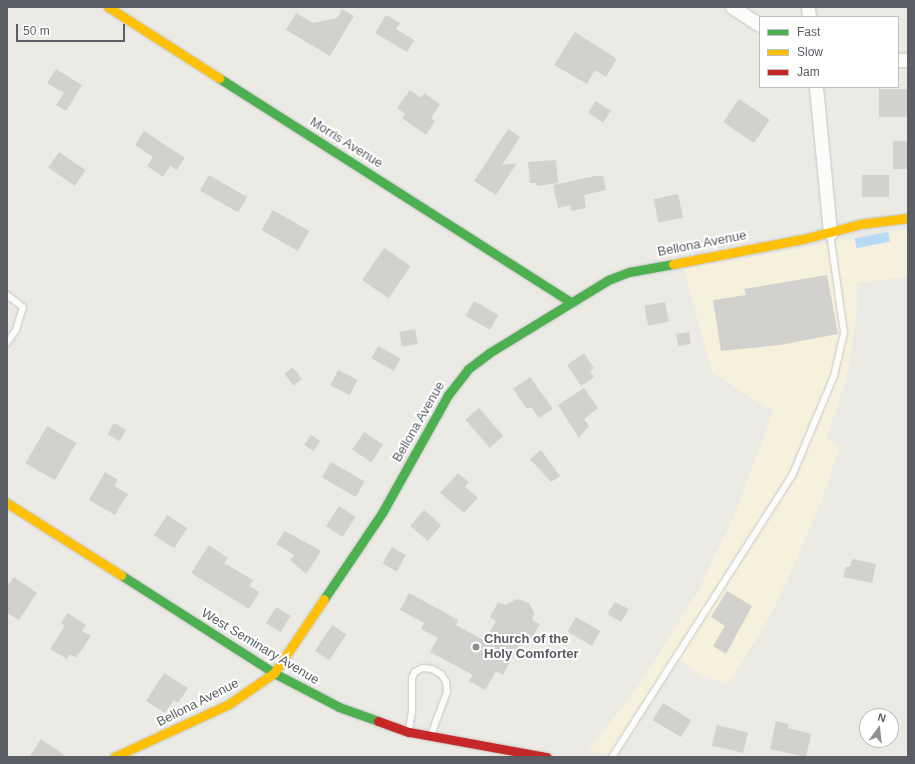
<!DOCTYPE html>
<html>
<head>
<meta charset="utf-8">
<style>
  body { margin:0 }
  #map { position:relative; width:915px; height:764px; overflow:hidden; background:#ebeae5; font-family:Helvetica,sans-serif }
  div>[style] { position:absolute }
  .commercial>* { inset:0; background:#f6f1dd }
  .water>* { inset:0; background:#b7dbf7; transform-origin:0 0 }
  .building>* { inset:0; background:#d2d1ce; transform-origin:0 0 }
  .roads { filter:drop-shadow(0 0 1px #c7c7c6) drop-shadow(0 0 1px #c7c7c6) }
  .lane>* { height:6px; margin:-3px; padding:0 3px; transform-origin:3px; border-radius:3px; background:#fcfcfb }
  .street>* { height:13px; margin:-6.5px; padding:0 6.5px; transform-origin:6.5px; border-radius:6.5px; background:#fcfcfb }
  .fast>* { height:9px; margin:-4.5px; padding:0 4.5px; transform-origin:4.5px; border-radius:4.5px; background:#4caf50 }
  .slow>* { height:9px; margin:-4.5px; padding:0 4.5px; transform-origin:4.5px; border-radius:4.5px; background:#ffc107 }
  .jam>* { height:9px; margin:-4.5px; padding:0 4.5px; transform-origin:4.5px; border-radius:4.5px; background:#c62828 }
  .dots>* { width:11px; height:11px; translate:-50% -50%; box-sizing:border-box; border:2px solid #fff; border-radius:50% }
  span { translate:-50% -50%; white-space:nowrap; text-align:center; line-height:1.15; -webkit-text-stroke:4px #fff; paint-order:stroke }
  .street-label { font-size:13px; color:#5a5e64 }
  .poi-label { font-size:13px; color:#5a5e64; font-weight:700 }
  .left { translate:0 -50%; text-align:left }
  .frame { position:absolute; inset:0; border:8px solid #5a5e64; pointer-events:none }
  .legend { position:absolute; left:759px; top:16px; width:140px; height:72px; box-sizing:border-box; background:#fff; border:1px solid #bdbfc1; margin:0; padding:5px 7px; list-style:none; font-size:12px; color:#5a5e64 }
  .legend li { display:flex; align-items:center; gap:8px; height:20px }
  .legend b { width:20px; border:1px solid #bdbfc1 }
  .north { position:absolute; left:859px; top:708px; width:40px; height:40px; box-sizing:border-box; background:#fff; border:1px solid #bdbfc1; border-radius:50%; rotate:15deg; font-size:11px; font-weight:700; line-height:16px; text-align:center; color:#5a5e64 }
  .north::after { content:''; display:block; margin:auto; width:14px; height:18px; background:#8d8f91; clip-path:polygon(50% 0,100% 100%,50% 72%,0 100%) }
  .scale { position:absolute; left:16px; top:24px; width:109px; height:18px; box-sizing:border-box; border:2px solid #5a5e64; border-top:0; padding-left:5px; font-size:12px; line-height:14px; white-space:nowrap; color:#5a5e64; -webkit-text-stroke:3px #fff; paint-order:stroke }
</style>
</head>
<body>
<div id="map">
  <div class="commercial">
    <i style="clip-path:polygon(908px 229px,908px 277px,857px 283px,857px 310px,847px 377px,826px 439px,840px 445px,822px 500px,797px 559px,772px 612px,746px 656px,728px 684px,699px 674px,678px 659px,615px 755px,589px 750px,643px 680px,699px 589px,735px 514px,773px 411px,712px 373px,684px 269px)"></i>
  </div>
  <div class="water">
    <i style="left:888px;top:232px;width:10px;height:34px;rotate:79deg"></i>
  </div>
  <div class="building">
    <i style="clip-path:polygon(342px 9px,354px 16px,330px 56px,286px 30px,296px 13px,313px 23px,337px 18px)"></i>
    <i style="clip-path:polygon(386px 15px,400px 23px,396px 29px,414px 40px,407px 52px,375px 33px)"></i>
    <i style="clip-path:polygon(575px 32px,617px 59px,606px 77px,595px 70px,587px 84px,554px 65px)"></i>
    <i style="clip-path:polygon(56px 69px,82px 85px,66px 111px,56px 105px,64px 93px,47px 83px)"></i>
    <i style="left:879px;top:89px;width:29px;height:28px"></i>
    <i style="clip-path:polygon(410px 90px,421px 98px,424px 93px,440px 104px,431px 118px,435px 121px,426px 135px,402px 118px,405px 114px,397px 108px)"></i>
    <i style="left:739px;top:99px;width:37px;height:28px;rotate:34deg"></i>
    <i style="left:596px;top:101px;width:18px;height:14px;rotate:34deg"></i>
    <i style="clip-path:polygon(508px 129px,520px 137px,502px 165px,517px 163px,496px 195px,474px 181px)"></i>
    <i style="clip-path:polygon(144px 131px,185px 158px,177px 170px,170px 166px,163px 177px,147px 166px,153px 157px,135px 145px)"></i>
    <i style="left:908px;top:141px;width:28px;height:15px;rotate:90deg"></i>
    <i style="left:59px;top:152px;width:32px;height:19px;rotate:34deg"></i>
    <i style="clip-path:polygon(556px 160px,558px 183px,537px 186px,536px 183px,530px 183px,528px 162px)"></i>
    <i style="left:209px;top:175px;width:44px;height:18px;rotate:30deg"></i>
    <i style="left:862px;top:175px;width:27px;height:22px"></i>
    <i style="clip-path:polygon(595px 176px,603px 176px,606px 190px,584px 195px,586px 208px,571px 211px,570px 205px,558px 208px,553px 185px)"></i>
    <i style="left:678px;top:194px;width:24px;height:25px;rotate:78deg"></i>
    <i style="left:273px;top:210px;width:42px;height:23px;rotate:30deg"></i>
    <i style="left:384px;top:248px;width:32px;height:39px;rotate:34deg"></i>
    <i style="clip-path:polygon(827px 275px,838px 334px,780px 345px,721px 351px,713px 300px,746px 295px,744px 289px)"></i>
    <i style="left:474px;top:301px;width:28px;height:17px;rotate:30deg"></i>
    <i style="left:665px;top:302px;width:20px;height:21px;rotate:79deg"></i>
    <i style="left:415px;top:329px;width:15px;height:16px;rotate:79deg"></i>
    <i style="left:689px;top:332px;width:12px;height:13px;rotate:81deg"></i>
    <i style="left:378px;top:346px;width:26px;height:14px;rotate:29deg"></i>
    <i style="clip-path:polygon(584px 353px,594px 368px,590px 371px,594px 377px,581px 386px,567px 365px)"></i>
    <i style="left:293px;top:367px;width:15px;height:11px;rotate:53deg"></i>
    <i style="left:338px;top:370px;width:22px;height:17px;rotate:27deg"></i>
    <i style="clip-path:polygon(530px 377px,553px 409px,539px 418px,531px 407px,527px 409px,513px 389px)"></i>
    <i style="clip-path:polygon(584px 388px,598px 408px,584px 419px,589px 426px,579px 438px,558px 405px)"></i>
    <i style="left:479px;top:408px;width:37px;height:18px;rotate:49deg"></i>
    <i style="left:114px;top:423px;width:14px;height:13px;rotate:30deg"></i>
    <i style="left:47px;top:426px;width:34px;height:43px;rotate:30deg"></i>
    <i style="left:364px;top:432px;width:23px;height:21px;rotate:34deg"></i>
    <i style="left:311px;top:435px;width:11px;height:12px;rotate:34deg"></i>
    <i style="clip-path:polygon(541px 450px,560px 476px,551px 482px,530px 459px)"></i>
    <i style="left:331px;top:462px;width:39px;height:18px;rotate:30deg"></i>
    <i style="clip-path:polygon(105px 472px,118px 480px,114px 486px,128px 494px,115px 515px,89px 500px)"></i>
    <i style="clip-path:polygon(458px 473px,469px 482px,465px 487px,478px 498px,464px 513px,440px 493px)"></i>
    <i style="left:339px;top:506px;width:20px;height:24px;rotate:33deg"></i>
    <i style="left:424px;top:510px;width:23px;height:21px;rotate:41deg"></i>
    <i style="left:167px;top:515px;width:24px;height:24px;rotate:33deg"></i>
    <i style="clip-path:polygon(285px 531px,321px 551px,306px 574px,290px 560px,294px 555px,276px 544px)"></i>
    <i style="clip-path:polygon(209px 545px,228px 558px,224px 563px,253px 580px,249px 586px,259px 592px,249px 609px,191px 573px)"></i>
    <i style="left:392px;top:547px;width:16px;height:19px;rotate:30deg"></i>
    <i style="clip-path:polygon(852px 559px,876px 564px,872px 583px,843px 577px,846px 567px,850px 567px)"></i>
    <i style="clip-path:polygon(14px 577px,37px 593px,19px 620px,7px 613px,7px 587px)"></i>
    <i style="clip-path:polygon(727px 591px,752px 606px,726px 654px,713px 646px,725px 626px,711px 617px)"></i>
    <i style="clip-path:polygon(409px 593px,458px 620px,456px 625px,485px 641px,496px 621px,490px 617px,498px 602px,505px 605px,517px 599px,529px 603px,534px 613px,532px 620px,540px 624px,530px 641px,523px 637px,503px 675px,496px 671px,485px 690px,469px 681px,473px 675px,430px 652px,438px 638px,421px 629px,424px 623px,400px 610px)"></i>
    <i style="clip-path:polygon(615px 602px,629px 609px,621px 622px,607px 614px)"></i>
    <i style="left:276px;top:607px;width:17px;height:19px;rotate:31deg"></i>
    <i style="clip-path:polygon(68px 613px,86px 625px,82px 631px,91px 636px,76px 658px,70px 654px,67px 659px,50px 649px,65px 626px,61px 623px)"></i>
    <i style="left:576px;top:617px;width:28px;height:17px;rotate:30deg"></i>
    <i style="left:332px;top:625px;width:17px;height:31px;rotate:33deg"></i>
    <i style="clip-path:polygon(164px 673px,188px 688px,178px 703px,174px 700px,165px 713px,146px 701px)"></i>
    <i style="left:663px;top:703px;width:33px;height:20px;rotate:31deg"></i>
    <i style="clip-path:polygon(776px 721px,789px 724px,788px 728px,811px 734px,806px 757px,770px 749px)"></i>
    <i style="left:717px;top:725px;width:32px;height:21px;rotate:14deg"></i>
    <i style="clip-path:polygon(41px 739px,67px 757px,29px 757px)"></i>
  </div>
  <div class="roads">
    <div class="lane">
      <i style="left:7px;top:295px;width:20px;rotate:37deg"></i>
      <i style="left:23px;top:307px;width:24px;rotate:107deg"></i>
      <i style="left:16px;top:330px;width:16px;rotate:125deg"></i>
      <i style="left:409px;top:730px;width:18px;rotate:-81deg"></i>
      <i style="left:412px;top:712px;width:34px;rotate:-90deg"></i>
      <i style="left:412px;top:678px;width:7px;rotate:-63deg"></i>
      <i style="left:415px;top:672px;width:9px;rotate:-27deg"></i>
      <i style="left:423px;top:668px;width:9px;rotate:6deg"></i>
      <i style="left:432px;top:669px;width:10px;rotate:29deg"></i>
      <i style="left:441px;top:674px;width:9px;rotate:58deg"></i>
      <i style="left:446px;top:682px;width:10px;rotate:84deg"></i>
      <i style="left:447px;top:692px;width:46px;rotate:110.4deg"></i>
      <i style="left:612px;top:757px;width:334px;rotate:-57.4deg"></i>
      <i style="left:792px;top:476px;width:108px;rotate:-67.2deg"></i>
      <i style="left:834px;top:376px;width:44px;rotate:-76.9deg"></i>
      <i style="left:844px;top:333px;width:100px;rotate:-98deg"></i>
    </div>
    <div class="street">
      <i style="left:732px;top:7px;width:33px;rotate:33deg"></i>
      <i style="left:808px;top:7px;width:10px;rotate:84deg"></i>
      <i style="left:898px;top:60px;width:10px"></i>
      <i style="left:816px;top:87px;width:147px;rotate:84.5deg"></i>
    </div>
    <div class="fast">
      <i style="left:219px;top:78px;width:417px;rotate:32.5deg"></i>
      <i style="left:121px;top:575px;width:182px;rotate:32.6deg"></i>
      <i style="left:274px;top:673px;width:73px;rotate:27.6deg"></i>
      <i style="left:339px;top:707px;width:41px;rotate:19.7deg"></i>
      <i style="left:324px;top:599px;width:104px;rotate:-56deg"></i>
      <i style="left:382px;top:513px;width:135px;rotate:-60.8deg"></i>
      <i style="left:448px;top:395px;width:33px;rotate:-52deg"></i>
      <i style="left:468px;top:369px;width:26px;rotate:-37deg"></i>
      <i style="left:489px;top:353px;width:140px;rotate:-31.5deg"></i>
      <i style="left:608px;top:280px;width:22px;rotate:-21deg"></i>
      <i style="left:629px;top:272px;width:45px;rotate:-10.3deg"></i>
    </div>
    <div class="slow">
      <i style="left:108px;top:7px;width:132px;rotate:32.6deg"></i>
      <i style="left:673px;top:264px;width:132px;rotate:-10.9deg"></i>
      <i style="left:803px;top:239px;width:59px;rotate:-14.7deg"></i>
      <i style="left:860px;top:224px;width:48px;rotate:-7.1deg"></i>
      <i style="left:7px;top:503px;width:135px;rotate:32.3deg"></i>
      <i style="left:114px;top:757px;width:127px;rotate:-24.7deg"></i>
      <i style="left:229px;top:704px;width:55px;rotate:-34.6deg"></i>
      <i style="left:274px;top:673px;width:89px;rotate:-56deg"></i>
    </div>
    <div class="jam">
      <i style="left:378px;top:721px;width:33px;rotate:20deg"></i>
      <i style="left:409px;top:732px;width:140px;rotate:10.3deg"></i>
    </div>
  </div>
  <div class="dots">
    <i style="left:476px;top:647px;background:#8d8f91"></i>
  </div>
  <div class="street-label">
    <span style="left:346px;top:143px;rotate:32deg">Morris Avenue</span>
    <span style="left:702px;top:244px;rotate:-11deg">Bellona Avenue</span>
    <span style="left:419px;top:422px;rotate:-60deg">Bellona Avenue</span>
    <span style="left:260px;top:647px;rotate:31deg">West Seminary Avenue</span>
    <span style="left:198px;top:703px;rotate:-27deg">Bellona Avenue</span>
  </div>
  <div class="poi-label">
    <span class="left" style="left:484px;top:647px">Church of the<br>Holy Comforter</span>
  </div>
  <div class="frame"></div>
  <ul class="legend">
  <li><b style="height:5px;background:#4caf50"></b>Fast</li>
  <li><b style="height:5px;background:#ffc107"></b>Slow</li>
  <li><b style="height:5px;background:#c62828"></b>Jam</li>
  </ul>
  <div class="north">N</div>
  <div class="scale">50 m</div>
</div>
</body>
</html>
